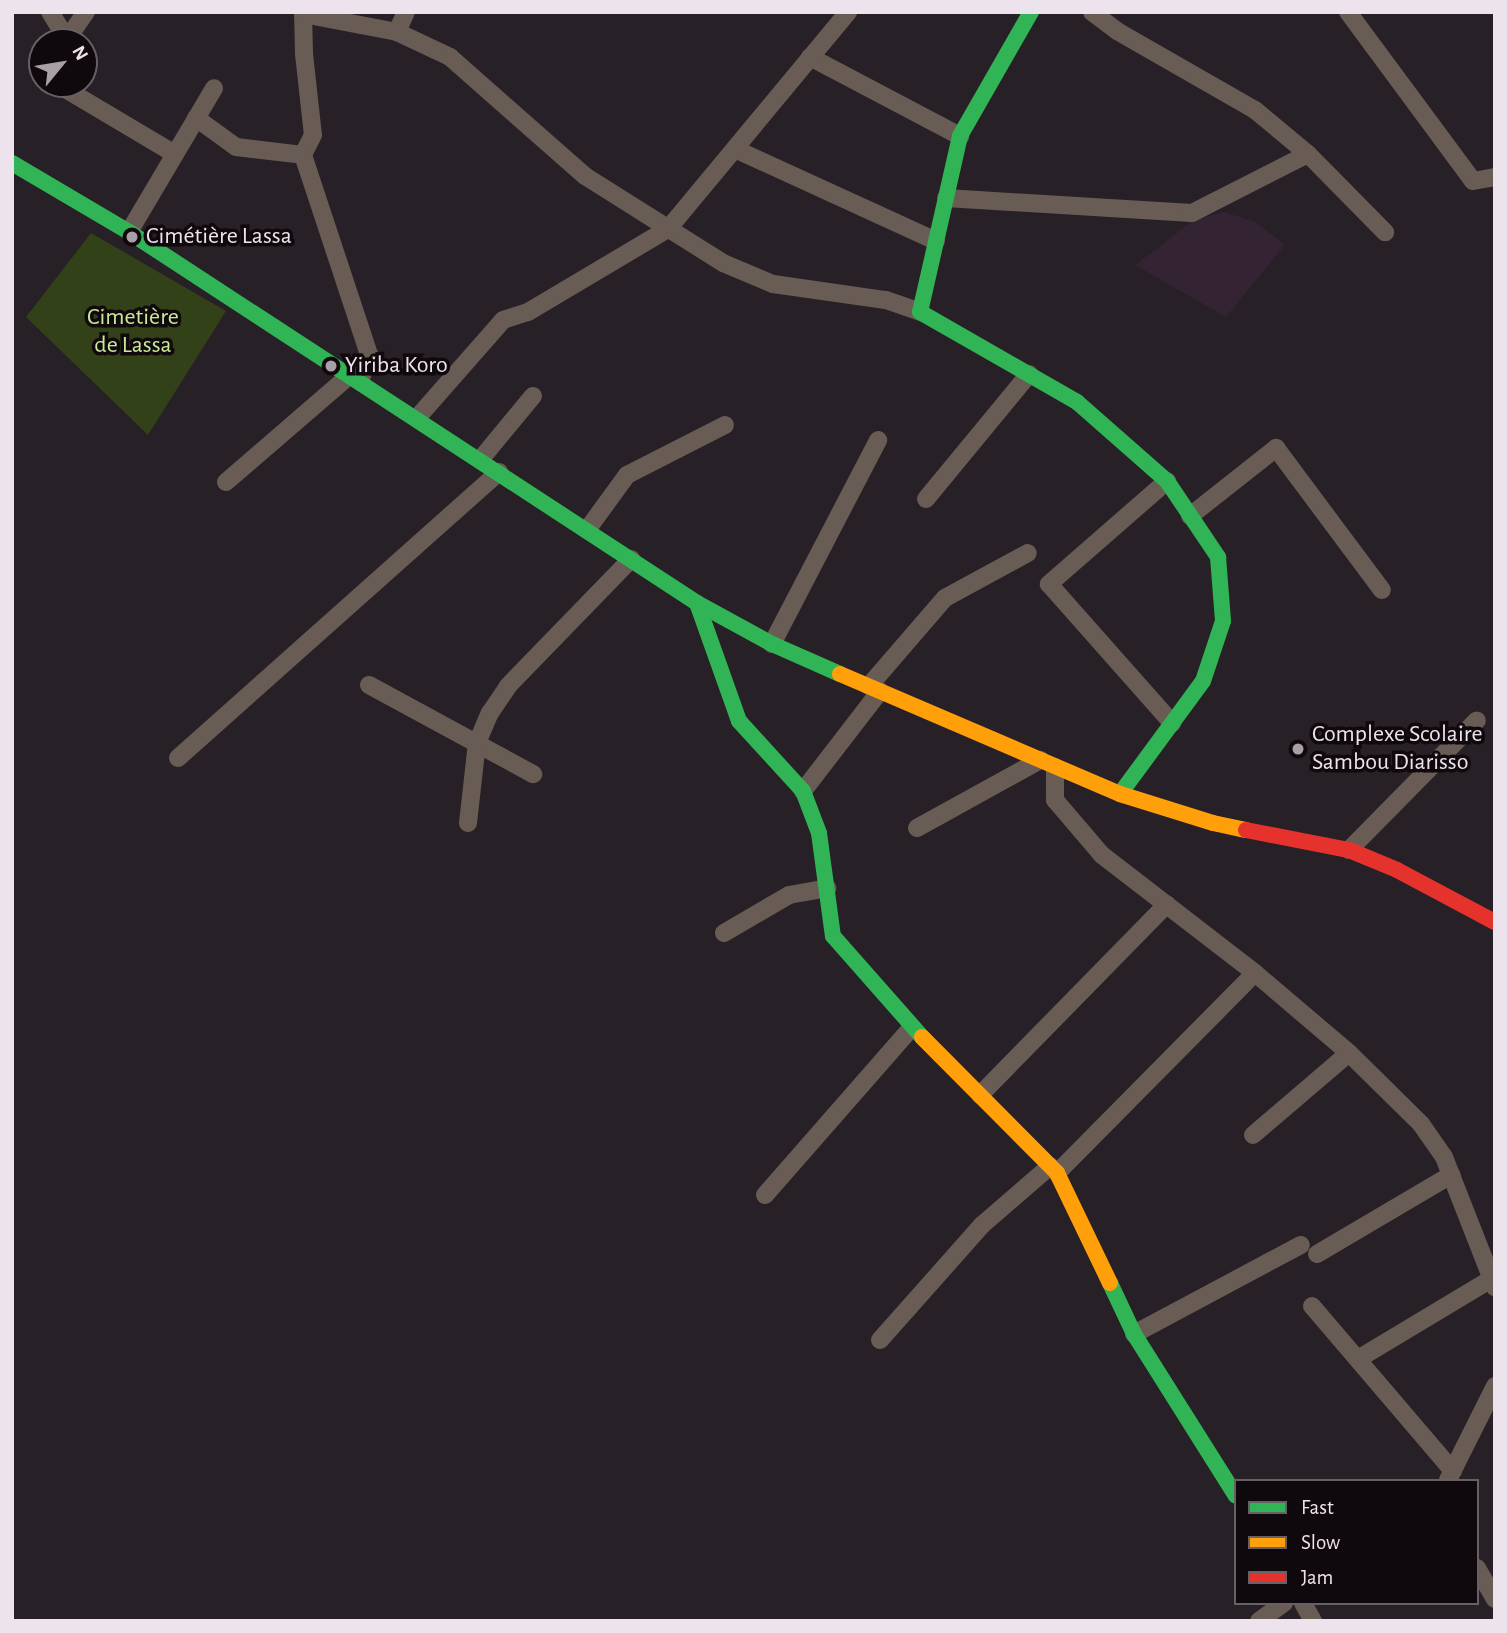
<!DOCTYPE html>
<html>
<head>
<meta charset="utf-8">
<style>
  body { margin:0 }
  #map { position:relative; width:1507px; height:1633px; overflow:hidden; background:#272026; font-family:"Alegreya Sans",sans-serif }
  div>[style] { position:absolute }
  .built>* { inset:0; background:#342333 }
  .green>* { inset:0; background:#334118 }
  .street>* { height:18px; margin:-9px; padding:0 9px; transform-origin:9px; border-radius:9px; background:#695c55 }
  .fast>* { height:16px; margin:-8px; padding:0 8px; transform-origin:8px; border-radius:8px; background:#30b455 }
  .slow>* { height:16px; margin:-8px; padding:0 8px; transform-origin:8px; border-radius:8px; background:#ff9f0a }
  .jam>* { height:16px; margin:-8px; padding:0 8px; transform-origin:8px; border-radius:8px; background:#e5322d }
  .dots>* { width:19px; height:19px; translate:-50% -50%; box-sizing:border-box; border:4px solid #0f090e; border-radius:50% }
  span { translate:-50% -50%; white-space:nowrap; text-align:center; line-height:1.15; -webkit-text-stroke:7px #0f090e; paint-order:stroke }
  .poi-label { font-size:24px; color:#ede3ec }
  .left { translate:0 -50%; text-align:left }
  .park-label { font-size:24px; color:#c9e996 }
  .frame { position:absolute; inset:0; border:14px solid #ede3ec; pointer-events:none }
  .legend { position:absolute; left:1234px; top:1479px; width:245px; height:126px; box-sizing:border-box; background:#0f090e; border:2px solid #686067; margin:0; padding:9px 12px; list-style:none; font-size:21px; color:#ede3ec }
  .legend li { display:flex; align-items:center; gap:14px; height:35px }
  .legend b { width:35px; border:2px solid #686067 }
  .north { position:absolute; left:28px; top:28px; width:70px; height:70px; box-sizing:border-box; background:#0f090e; border:2px solid #686067; border-radius:50%; rotate:60deg; font-size:19px; font-weight:700; line-height:28px; text-align:center; color:#ede3ec }
  .north::after { content:''; display:block; margin:auto; width:24px; height:32px; background:#a89fa7; clip-path:polygon(50% 0,100% 100%,50% 72%,0 100%) }
</style>
</head>
<body>
<div id="map">
  <div class="built">
    <i style="clip-path:polygon(1224px 212px,1256px 222px,1285px 245px,1226px 317px,1135px 265px,1194px 220px)"></i>
  </div>
  <div class="green">
    <i style="clip-path:polygon(91px 233px,226px 311px,148px 435px,26px 317px)"></i>
  </div>
  <div class="street">
    <i style="left:50px;top:12px;width:32px;rotate:58deg"></i>
    <i style="left:303px;top:12px;width:42px;rotate:88.6deg"></i>
    <i style="left:304px;top:54px;width:81px;rotate:83.7deg"></i>
    <i style="left:313px;top:135px;width:22px;rotate:117deg"></i>
    <i style="left:303px;top:155px;width:210px;rotate:71.7deg"></i>
    <i style="left:369px;top:354px;width:29px;rotate:108deg"></i>
    <i style="left:1092px;top:12px;width:31px;rotate:37deg"></i>
    <i style="left:1117px;top:31px;width:159px;rotate:29.8deg"></i>
    <i style="left:1255px;top:110px;width:69px;rotate:39.7deg"></i>
    <i style="left:1308px;top:154px;width:110px;rotate:45.4deg"></i>
    <i style="left:1348px;top:12px;width:210px;rotate:53.5deg"></i>
    <i style="left:1473px;top:181px;width:22px;rotate:-10deg"></i>
    <i style="left:303px;top:14px;width:96px;rotate:10.8deg"></i>
    <i style="left:397px;top:32px;width:59px;rotate:25.3deg"></i>
    <i style="left:450px;top:57px;width:180px;rotate:41.4deg"></i>
    <i style="left:585px;top:176px;width:163px;rotate:32.2deg"></i>
    <i style="left:723px;top:263px;width:54px;rotate:22.8deg"></i>
    <i style="left:773px;top:284px;width:114px;rotate:8.1deg"></i>
    <i style="left:886px;top:300px;width:36px;rotate:19deg"></i>
    <i style="left:397px;top:32px;width:22px;rotate:-66deg"></i>
    <i style="left:65px;top:42px;width:37px;rotate:-55deg"></i>
    <i style="left:810px;top:57px;width:170px;rotate:27.8deg"></i>
    <i style="left:42px;top:73px;width:2px;rotate:90deg"></i>
    <i style="left:57px;top:84px;width:137px;rotate:30.7deg"></i>
    <i style="left:196px;top:118px;width:49px;rotate:35.9deg"></i>
    <i style="left:236px;top:147px;width:67px;rotate:6.8deg"></i>
    <i style="left:735px;top:149px;width:221px;rotate:24.6deg"></i>
    <i style="left:946px;top:198px;width:246px;rotate:3.5deg"></i>
    <i style="left:1192px;top:213px;width:130px;rotate:-27deg"></i>
    <i style="left:129px;top:232px;width:167px;rotate:-59.4deg"></i>
    <i style="left:417px;top:418px;width:130px;rotate:-48.7deg"></i>
    <i style="left:503px;top:320px;width:26px;rotate:-18deg"></i>
    <i style="left:528px;top:312px;width:163px;rotate:-30.7deg"></i>
    <i style="left:668px;top:229px;width:282px;rotate:-50.3deg"></i>
    <i style="left:480px;top:460px;width:83px;rotate:-50.4deg"></i>
    <i style="left:1167px;top:481px;width:157px;rotate:138.9deg"></i>
    <i style="left:1049px;top:584px;width:186px;rotate:48.5deg"></i>
    <i style="left:226px;top:482px;width:162px;rotate:-40.8deg"></i>
    <i style="left:926px;top:499px;width:162px;rotate:-50.5deg"></i>
    <i style="left:1190px;top:516px;width:110px;rotate:-38.3deg"></i>
    <i style="left:1276px;top:448px;width:177px;rotate:53.3deg"></i>
    <i style="left:587px;top:530px;width:68px;rotate:-54deg"></i>
    <i style="left:627px;top:475px;width:110px;rotate:-27deg"></i>
    <i style="left:772px;top:644px;width:230px;rotate:-62.5deg"></i>
    <i style="left:369px;top:685px;width:187px;rotate:28.5deg"></i>
    <i style="left:869px;top:686px;width:116px;rotate:-49.2deg"></i>
    <i style="left:945px;top:598px;width:94px;rotate:-28.5deg"></i>
    <i style="left:178px;top:758px;width:430px;rotate:-41.7deg"></i>
    <i style="left:1055px;top:767px;width:33px;rotate:90deg"></i>
    <i style="left:1055px;top:800px;width:72px;rotate:49.5deg"></i>
    <i style="left:1102px;top:855px;width:193px;rotate:37.6deg"></i>
    <i style="left:1255px;top:973px;width:123px;rotate:40.4deg"></i>
    <i style="left:1349px;top:1053px;width:101px;rotate:44.6deg"></i>
    <i style="left:1421px;top:1124px;width:40px;rotate:55.1deg"></i>
    <i style="left:1444px;top:1157px;width:140px;rotate:68.6deg"></i>
    <i style="left:803px;top:791px;width:126px;rotate:-52.4deg"></i>
    <i style="left:468px;top:823px;width:81px;rotate:-83.6deg"></i>
    <i style="left:477px;top:743px;width:33px;rotate:-67deg"></i>
    <i style="left:490px;top:713px;width:32px;rotate:-56deg"></i>
    <i style="left:508px;top:686px;width:177px;rotate:-45.9deg"></i>
    <i style="left:917px;top:828px;width:141px;rotate:-28.9deg"></i>
    <i style="left:1349px;top:850px;width:182px;rotate:-45.4deg"></i>
    <i style="left:724px;top:933px;width:75px;rotate:-30.3deg"></i>
    <i style="left:789px;top:895px;width:39px;rotate:-10deg"></i>
    <i style="left:980px;top:1095px;width:267px;rotate:-45.6deg"></i>
    <i style="left:1253px;top:1135px;width:126px;rotate:-40.5deg"></i>
    <i style="left:1057px;top:1173px;width:281px;rotate:-45.3deg"></i>
    <i style="left:765px;top:1195px;width:223px;rotate:-48.8deg"></i>
    <i style="left:1317px;top:1254px;width:156px;rotate:-30.5deg"></i>
    <i style="left:1312px;top:1306px;width:217px;rotate:49.5deg"></i>
    <i style="left:1134px;top:1334px;width:189px;rotate:-28.1deg"></i>
    <i style="left:880px;top:1340px;width:154px;rotate:-48.4deg"></i>
    <i style="left:982px;top:1225px;width:90px;rotate:-40.9deg"></i>
    <i style="left:1358px;top:1359px;width:155px;rotate:-31deg"></i>
    <i style="left:1448px;top:1480px;width:105px;rotate:-63.4deg"></i>
    <i style="left:1477px;top:1568px;width:36px;rotate:60deg"></i>
    <i style="left:1303px;top:1603px;width:21px;rotate:61deg"></i>
    <i style="left:1259px;top:1621px;width:31px;rotate:-36deg"></i>
  </div>
  <div class="fast">
    <i style="left:1031px;top:12px;width:143px;rotate:119.8deg"></i>
    <i style="left:960px;top:136px;width:180px;rotate:102.8deg"></i>
    <i style="left:920px;top:312px;width:181px;rotate:29.8deg"></i>
    <i style="left:1077px;top:402px;width:120px;rotate:41.3deg"></i>
    <i style="left:1167px;top:481px;width:92px;rotate:56.1deg"></i>
    <i style="left:1218px;top:557px;width:64px;rotate:85.5deg"></i>
    <i style="left:1223px;top:621px;width:63px;rotate:108.4deg"></i>
    <i style="left:1203px;top:681px;width:140px;rotate:126.3deg"></i>
    <i style="left:12px;top:163px;width:136px;rotate:30.5deg"></i>
    <i style="left:129px;top:232px;width:678px;rotate:33.15deg"></i>
    <i style="left:697px;top:603px;width:85px;rotate:28.7deg"></i>
    <i style="left:772px;top:644px;width:74px;rotate:23.8deg"></i>
    <i style="left:697px;top:603px;width:125px;rotate:70.4deg"></i>
    <i style="left:739px;top:721px;width:95px;rotate:47.6deg"></i>
    <i style="left:803px;top:791px;width:45px;rotate:69.1deg"></i>
    <i style="left:819px;top:833px;width:104px;rotate:82.3deg"></i>
    <i style="left:833px;top:936px;width:135px;rotate:48.6deg"></i>
    <i style="left:1110px;top:1283px;width:56px;rotate:64.8deg"></i>
    <i style="left:1134px;top:1334px;width:191px;rotate:57.8deg"></i>
  </div>
  <div class="slow">
    <i style="left:840px;top:674px;width:305px;rotate:23.2deg"></i>
    <i style="left:1120px;top:794px;width:97px;rotate:17.3deg"></i>
    <i style="left:1213px;top:823px;width:34px;rotate:12deg"></i>
    <i style="left:922px;top:1037px;width:192px;rotate:45.2deg"></i>
    <i style="left:1057px;top:1173px;width:122px;rotate:64.3deg"></i>
  </div>
  <div class="jam">
    <i style="left:1246px;top:830px;width:105px;rotate:11deg"></i>
    <i style="left:1349px;top:850px;width:52px;rotate:22.6deg"></i>
    <i style="left:1397px;top:870px;width:111px;rotate:28deg"></i>
  </div>
  <div class="dots">
    <i style="left:132px;top:237px;background:#a89fa7"></i>
    <i style="left:331px;top:366px;background:#a89fa7"></i>
    <i style="left:1298px;top:749px;background:#a89fa7"></i>
  </div>
  <div class="poi-label">
    <span class="left" style="left:146px;top:237px">Cimétière Lassa</span>
    <span class="left" style="left:345px;top:366px">Yiriba Koro</span>
    <span class="left" style="left:1312px;top:749px">Complexe Scolaire<br>Sambou Diarisso</span>
  </div>
  <div class="park-label">
    <span style="left:133px;top:332px">Cimetière<br>de Lassa</span>
  </div>
  <div class="frame"></div>
  <ul class="legend">
  <li><b style="height:9px;background:#30b455"></b>Fast</li>
  <li><b style="height:9px;background:#ff9f0a"></b>Slow</li>
  <li><b style="height:9px;background:#e5322d"></b>Jam</li>
  </ul>
  <div class="north">N</div>
</div>
</body>
</html>
